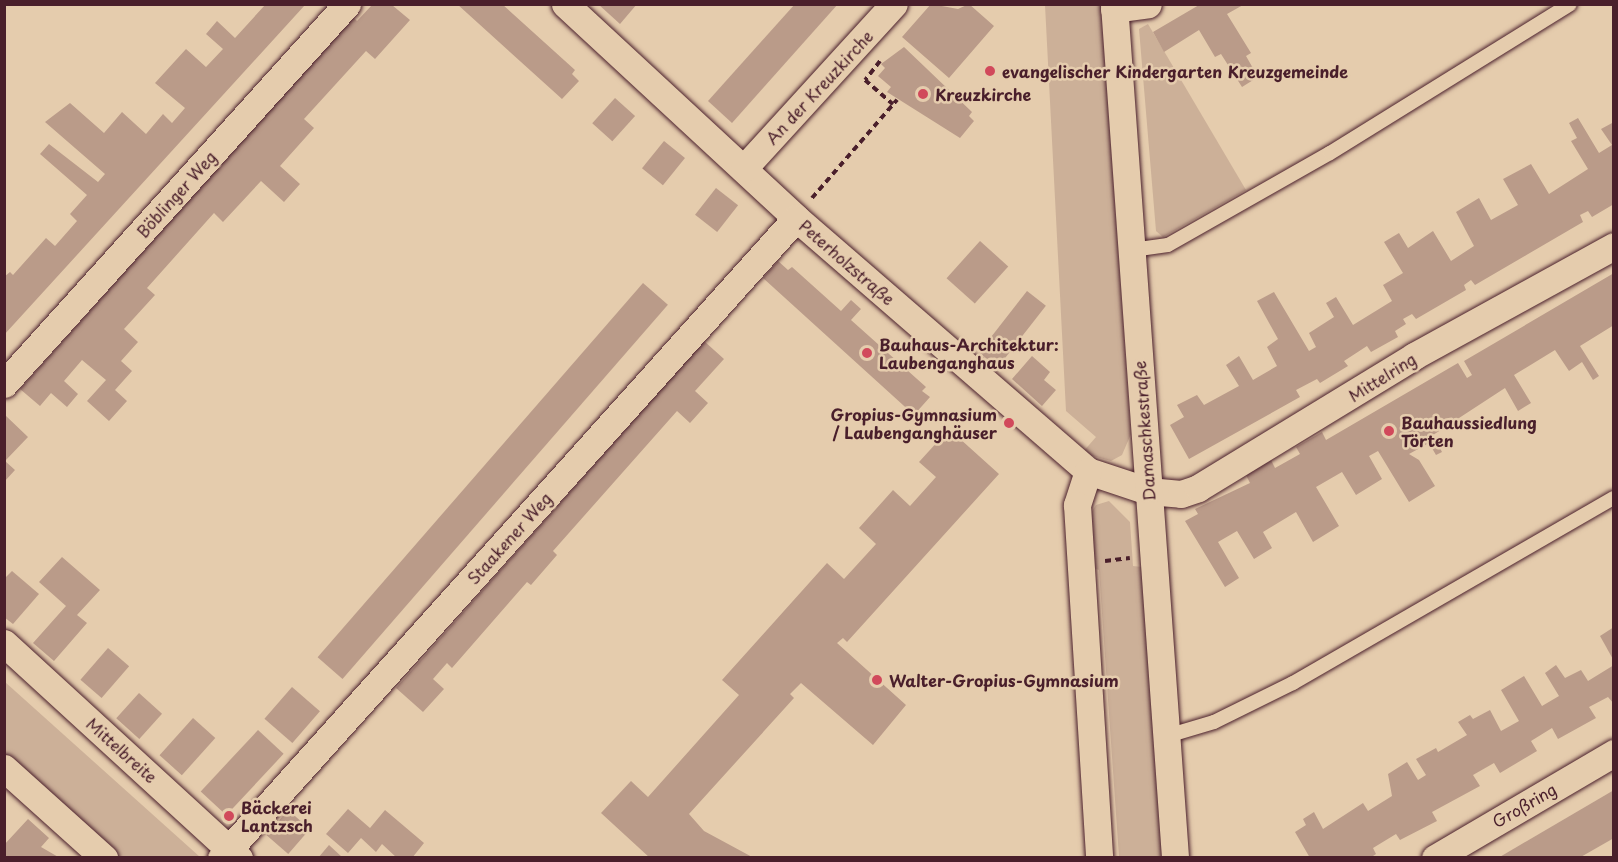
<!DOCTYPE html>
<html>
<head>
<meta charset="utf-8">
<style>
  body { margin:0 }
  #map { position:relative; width:1618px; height:862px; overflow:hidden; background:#e5ccad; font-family:"Playpen Sans",sans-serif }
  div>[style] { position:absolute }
  .green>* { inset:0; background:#ccb098 }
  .building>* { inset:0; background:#ba9b89; transform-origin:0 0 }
  .path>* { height:4px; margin-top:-2px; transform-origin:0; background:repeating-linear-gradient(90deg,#4a1f2b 0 6px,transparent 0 10.5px) }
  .roads { filter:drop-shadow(0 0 2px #4a1f2b) drop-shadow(0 0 2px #4a1f2b) }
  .lane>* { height:14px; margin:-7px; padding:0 7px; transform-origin:7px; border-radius:7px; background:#e5ccad }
  .street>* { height:27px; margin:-13.5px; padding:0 13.5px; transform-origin:13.5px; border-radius:13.5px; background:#e5ccad }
  .dots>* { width:16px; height:16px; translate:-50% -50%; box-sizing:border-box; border:3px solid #e5ccad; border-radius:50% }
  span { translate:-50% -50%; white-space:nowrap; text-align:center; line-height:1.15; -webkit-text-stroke:5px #e5ccad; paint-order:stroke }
  .poi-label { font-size:16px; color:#4a1f2b; font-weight:700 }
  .left { translate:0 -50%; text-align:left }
  .right { translate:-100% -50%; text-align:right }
  .street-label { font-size:16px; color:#4a1f2b }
  .frame { position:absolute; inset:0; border:6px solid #4a1f2b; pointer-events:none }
</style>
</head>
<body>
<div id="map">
  <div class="green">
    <i style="clip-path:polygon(1045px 5px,1101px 5px,1131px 434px,1122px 455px,1111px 461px,1082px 453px,1096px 437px,1066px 411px)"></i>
    <i style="clip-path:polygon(1148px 24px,1246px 190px,1163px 237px,1156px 231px,1139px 29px)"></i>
    <i style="clip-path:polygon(1109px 501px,1130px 522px,1133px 566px,1142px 567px,1163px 857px,1119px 857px,1099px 570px,1093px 568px,1089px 516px,1096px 505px)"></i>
    <i style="clip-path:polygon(5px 682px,200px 857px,115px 857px,5px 758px)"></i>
  </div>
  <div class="building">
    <i style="clip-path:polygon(457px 4px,502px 4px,575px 70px,572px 74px,579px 81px,562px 99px)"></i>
    <i style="clip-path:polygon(598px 4px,637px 4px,620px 24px)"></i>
    <i style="clip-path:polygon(795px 4px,838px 4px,732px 123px,708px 101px)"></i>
    <i style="clip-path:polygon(931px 4px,958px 9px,969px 4px,994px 26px,949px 78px,902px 37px)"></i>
    <i style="clip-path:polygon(265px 5px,305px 5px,4px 335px,4px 277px,10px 272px,13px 275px,46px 238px,55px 246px,77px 221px,70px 214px,87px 195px,40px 154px,49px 144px,98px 182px,105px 174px,45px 122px,70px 103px,104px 133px,122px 112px,146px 134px,163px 114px,172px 123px,185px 108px,155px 83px,186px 49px,206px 67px,223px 49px,206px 34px,217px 21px,235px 38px)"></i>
    <i style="clip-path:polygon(372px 5px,392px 5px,410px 20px,375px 59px,366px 51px,304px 119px,314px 128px,280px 166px,300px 184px,284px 202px,261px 181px,223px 222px,214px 213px,147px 288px,155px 295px,124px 329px,138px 342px,121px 361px,132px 371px,115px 390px,127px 401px,109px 421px,87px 401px,106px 380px,82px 360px,64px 381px,78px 394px,67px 407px,51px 393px,40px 406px,20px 389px,353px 17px,357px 21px)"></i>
    <i style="clip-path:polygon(1199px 5px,1243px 5px,1227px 14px,1251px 53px,1246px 56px,1258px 77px,1242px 87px,1221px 54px,1215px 57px,1199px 30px,1164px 52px,1153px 32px)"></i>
    <i style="clip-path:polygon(904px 47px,972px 112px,969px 116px,974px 121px,960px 138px,887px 92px,891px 87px,878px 76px,885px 68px,881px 64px)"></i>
    <i style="left:615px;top:98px;width:27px;height:34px;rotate:42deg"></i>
    <i style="clip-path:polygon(1578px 118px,1599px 153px,1612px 145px,1601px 129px,1614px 122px,1614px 204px,1592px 217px,1588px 211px,1580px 215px,1583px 222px,1475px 285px,1471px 280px,1464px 285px,1466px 290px,1416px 319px,1412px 314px,1403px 319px,1406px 324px,1395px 331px,1398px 337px,1371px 352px,1367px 346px,1344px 361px,1348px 366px,1320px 383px,1317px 379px,1296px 390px,1300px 397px,1189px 459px,1170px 425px,1184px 417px,1177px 405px,1197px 395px,1204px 405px,1239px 386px,1226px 365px,1239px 356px,1253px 380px,1277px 366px,1267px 347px,1278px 339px,1257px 301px,1274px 292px,1309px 351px,1316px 347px,1309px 333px,1334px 317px,1326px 303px,1336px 297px,1353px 325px,1392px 301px,1383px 285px,1403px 273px,1384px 242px,1399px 233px,1408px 248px,1433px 231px,1451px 261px,1474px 246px,1456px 212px,1479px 198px,1491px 220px,1518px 205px,1503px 179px,1531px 164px,1549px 194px,1588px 169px,1571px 141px,1577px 138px,1569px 123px)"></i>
    <i style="left:664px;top:141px;width:27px;height:35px;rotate:39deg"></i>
    <i style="left:716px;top:188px;width:28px;height:34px;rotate:38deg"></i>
    <i style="left:980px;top:241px;width:38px;height:50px;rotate:42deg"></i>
    <i style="clip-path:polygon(778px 261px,788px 270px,792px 267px,841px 311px,851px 300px,861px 309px,851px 320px,926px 387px,922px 391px,930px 397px,914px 415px,763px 278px)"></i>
    <i style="clip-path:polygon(1614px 273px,1614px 325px,1580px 346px,1599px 376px,1593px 380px,1582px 362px,1569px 371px,1555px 350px,1514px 375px,1531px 403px,1518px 411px,1505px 388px,1433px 435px,1442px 452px,1436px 455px,1429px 443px,1409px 454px,1419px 460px,1435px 486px,1409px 502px,1378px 451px,1369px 456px,1382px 479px,1356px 495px,1342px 472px,1316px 487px,1339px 526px,1313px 542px,1296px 512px,1263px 532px,1272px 548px,1254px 559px,1237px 531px,1218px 542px,1239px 578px,1225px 587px,1185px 521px,1198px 514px,1195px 509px,1250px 483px,1246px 475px,1271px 460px,1275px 468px,1300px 454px,1296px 447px,1322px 432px,1326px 440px,1458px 363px,1467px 378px,1472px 375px,1464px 361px)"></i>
    <i style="left:643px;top:283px;width:33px;height:496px;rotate:41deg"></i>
    <i style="left:1027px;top:291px;width:24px;height:78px;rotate:38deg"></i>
    <i style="clip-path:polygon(704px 341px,724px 359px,695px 391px,708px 403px,690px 423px,677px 411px,553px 551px,557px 555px,531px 585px,527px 582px,452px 668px,447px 663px,433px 679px,444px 689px,423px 712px,396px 688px)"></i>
    <i style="clip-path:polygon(1032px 356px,1050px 372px,1044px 380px,1056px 390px,1042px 406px,1012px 379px)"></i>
    <i style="clip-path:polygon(5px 415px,28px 437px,5px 461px,15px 470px,4px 482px)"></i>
    <i style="clip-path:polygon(949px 429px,999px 474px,847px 642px,843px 638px,837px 643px,906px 705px,873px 745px,801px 683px,790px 694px,794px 698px,689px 814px,704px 831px,754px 858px,650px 858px,601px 813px,631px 781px,648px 797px,714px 723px,739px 695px,722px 680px,827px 563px,844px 579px,876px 544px,859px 528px,893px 490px,910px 506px,936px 477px,919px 462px)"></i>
    <i style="clip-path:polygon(62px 557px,100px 590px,77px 615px,87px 623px,54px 661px,33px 643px,66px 606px,39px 582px)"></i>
    <i style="clip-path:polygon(12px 571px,39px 594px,13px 624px,4px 617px,4px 579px)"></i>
    <i style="clip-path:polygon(1614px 627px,1614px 661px,1600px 636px)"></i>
    <i style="left:108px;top:648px;width:28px;height:42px;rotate:41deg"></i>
    <i style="clip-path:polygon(1556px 665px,1565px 678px,1581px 670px,1588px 681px,1614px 665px,1614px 704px,1608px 697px,1589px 707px,1596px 718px,1558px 739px,1552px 728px,1531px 741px,1537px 751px,1500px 773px,1494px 763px,1473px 775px,1480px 786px,1432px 812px,1437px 821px,1400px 840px,1396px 834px,1373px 848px,1376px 854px,1370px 858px,1310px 858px,1295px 832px,1306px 825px,1303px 819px,1314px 812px,1323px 829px,1363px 803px,1368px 811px,1392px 796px,1388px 774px,1407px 762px,1418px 780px,1426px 775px,1416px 759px,1436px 748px,1438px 752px,1467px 735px,1458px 722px,1470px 715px,1473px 719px,1490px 710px,1501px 731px,1519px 721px,1501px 690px,1524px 676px,1542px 706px,1559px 696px,1545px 673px)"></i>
    <i style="left:292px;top:687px;width:37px;height:42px;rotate:41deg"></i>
    <i style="left:139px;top:693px;width:31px;height:34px;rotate:42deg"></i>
    <i style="left:193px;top:718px;width:30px;height:50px;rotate:42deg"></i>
    <i style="left:258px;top:730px;width:35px;height:84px;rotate:43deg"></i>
    <i style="clip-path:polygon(1614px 790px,1614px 838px,1579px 858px,1498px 858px)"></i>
    <i style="clip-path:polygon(348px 809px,370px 828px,385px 810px,424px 843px,412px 858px,397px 858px,382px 844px,376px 852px,361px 838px,348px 853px,326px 834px)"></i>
    <i style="left:288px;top:810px;width:29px;height:33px;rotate:41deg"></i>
    <i style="clip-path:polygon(28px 819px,49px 838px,41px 847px,60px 858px,4px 858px,4px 845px)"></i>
    <i style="clip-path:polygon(329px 845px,343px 858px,318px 858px)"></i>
  </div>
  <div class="path">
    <i style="left:880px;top:61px;width:24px;rotate:128deg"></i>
    <i style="left:865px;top:80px;width:37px;rotate:41deg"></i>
    <i style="left:812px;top:198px;width:130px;rotate:-49.1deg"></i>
    <i style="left:1105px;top:561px;width:25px;rotate:-7deg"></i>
  </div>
  <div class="roads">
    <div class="lane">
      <i style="left:1132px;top:250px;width:36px;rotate:-8deg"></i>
      <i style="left:1168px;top:245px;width:186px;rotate:-29.6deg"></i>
      <i style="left:1330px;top:153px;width:282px;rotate:-31.8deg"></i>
      <i style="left:1167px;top:736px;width:49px;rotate:-16.6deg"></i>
      <i style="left:1214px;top:722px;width:88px;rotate:-26.3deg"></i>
      <i style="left:1293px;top:683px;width:370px;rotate:-30deg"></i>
    </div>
    <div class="street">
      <i style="left:565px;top:4px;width:315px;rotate:42.8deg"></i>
      <i style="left:796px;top:218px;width:386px;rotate:40.9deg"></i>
      <i style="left:1088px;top:471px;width:63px;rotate:18.4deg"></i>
      <i style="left:1148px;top:491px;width:33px;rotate:5deg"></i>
      <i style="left:1181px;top:494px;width:18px;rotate:-19deg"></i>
      <i style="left:1198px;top:488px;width:253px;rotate:-31.4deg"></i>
      <i style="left:1414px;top:356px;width:228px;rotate:-28.8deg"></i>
      <i style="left:1114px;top:4px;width:856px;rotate:85.91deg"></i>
      <i style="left:1114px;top:9px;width:34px;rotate:-8deg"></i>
      <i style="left:744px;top:168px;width:222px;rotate:-47.6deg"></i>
      <i style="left:4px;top:384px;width:512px;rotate:-47.93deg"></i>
      <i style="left:1088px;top:471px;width:36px;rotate:108deg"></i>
      <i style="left:1077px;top:505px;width:354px;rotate:86.4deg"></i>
      <i style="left:4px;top:643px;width:319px;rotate:42.5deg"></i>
      <i style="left:4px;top:768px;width:135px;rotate:42deg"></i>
      <i style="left:221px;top:858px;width:860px;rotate:-48.06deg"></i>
      <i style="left:1435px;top:858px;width:208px;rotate:-30.4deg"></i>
    </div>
  </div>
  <div class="dots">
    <i style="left:990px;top:71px;background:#d1495b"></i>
    <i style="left:923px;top:94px;background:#d1495b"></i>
    <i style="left:867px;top:353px;background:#d1495b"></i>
    <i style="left:1009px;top:423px;background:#d1495b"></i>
    <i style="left:1389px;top:431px;background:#d1495b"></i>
    <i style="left:877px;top:680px;background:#d1495b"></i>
    <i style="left:229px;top:816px;background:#d1495b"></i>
  </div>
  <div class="poi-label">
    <span class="left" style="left:1002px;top:71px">evangelischer Kindergarten Kreuzgemeinde</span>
    <span class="left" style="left:935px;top:94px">Kreuzkirche</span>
    <span class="left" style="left:879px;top:353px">Bauhaus-Architektur:<br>Laubenganghaus</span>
    <span class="right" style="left:997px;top:423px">Gropius-Gymnasium<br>/ Laubenganghäuser</span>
    <span class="left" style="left:1401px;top:431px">Bauhaussiedlung<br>Törten</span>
    <span class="left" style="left:889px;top:680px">Walter-Gropius-Gymnasium</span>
    <span class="left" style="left:241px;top:816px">Bäckerei<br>Lantzsch</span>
  </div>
  <div class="street-label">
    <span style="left:819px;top:87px;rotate:-47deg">An der Kreuzkirche</span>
    <span style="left:176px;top:194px;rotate:-48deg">Böblinger Weg</span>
    <span style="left:847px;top:262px;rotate:41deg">Peterholzstraße</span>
    <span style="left:1382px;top:377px;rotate:-32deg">Mittelring</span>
    <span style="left:1144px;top:431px;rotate:-94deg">Damaschkestraße</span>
    <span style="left:509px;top:538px;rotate:-48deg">Staakener Weg</span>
    <span style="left:122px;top:750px;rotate:42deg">Mittelbreite</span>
    <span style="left:1524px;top:805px;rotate:-30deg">Großring</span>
  </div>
  <div class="frame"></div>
</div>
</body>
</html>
